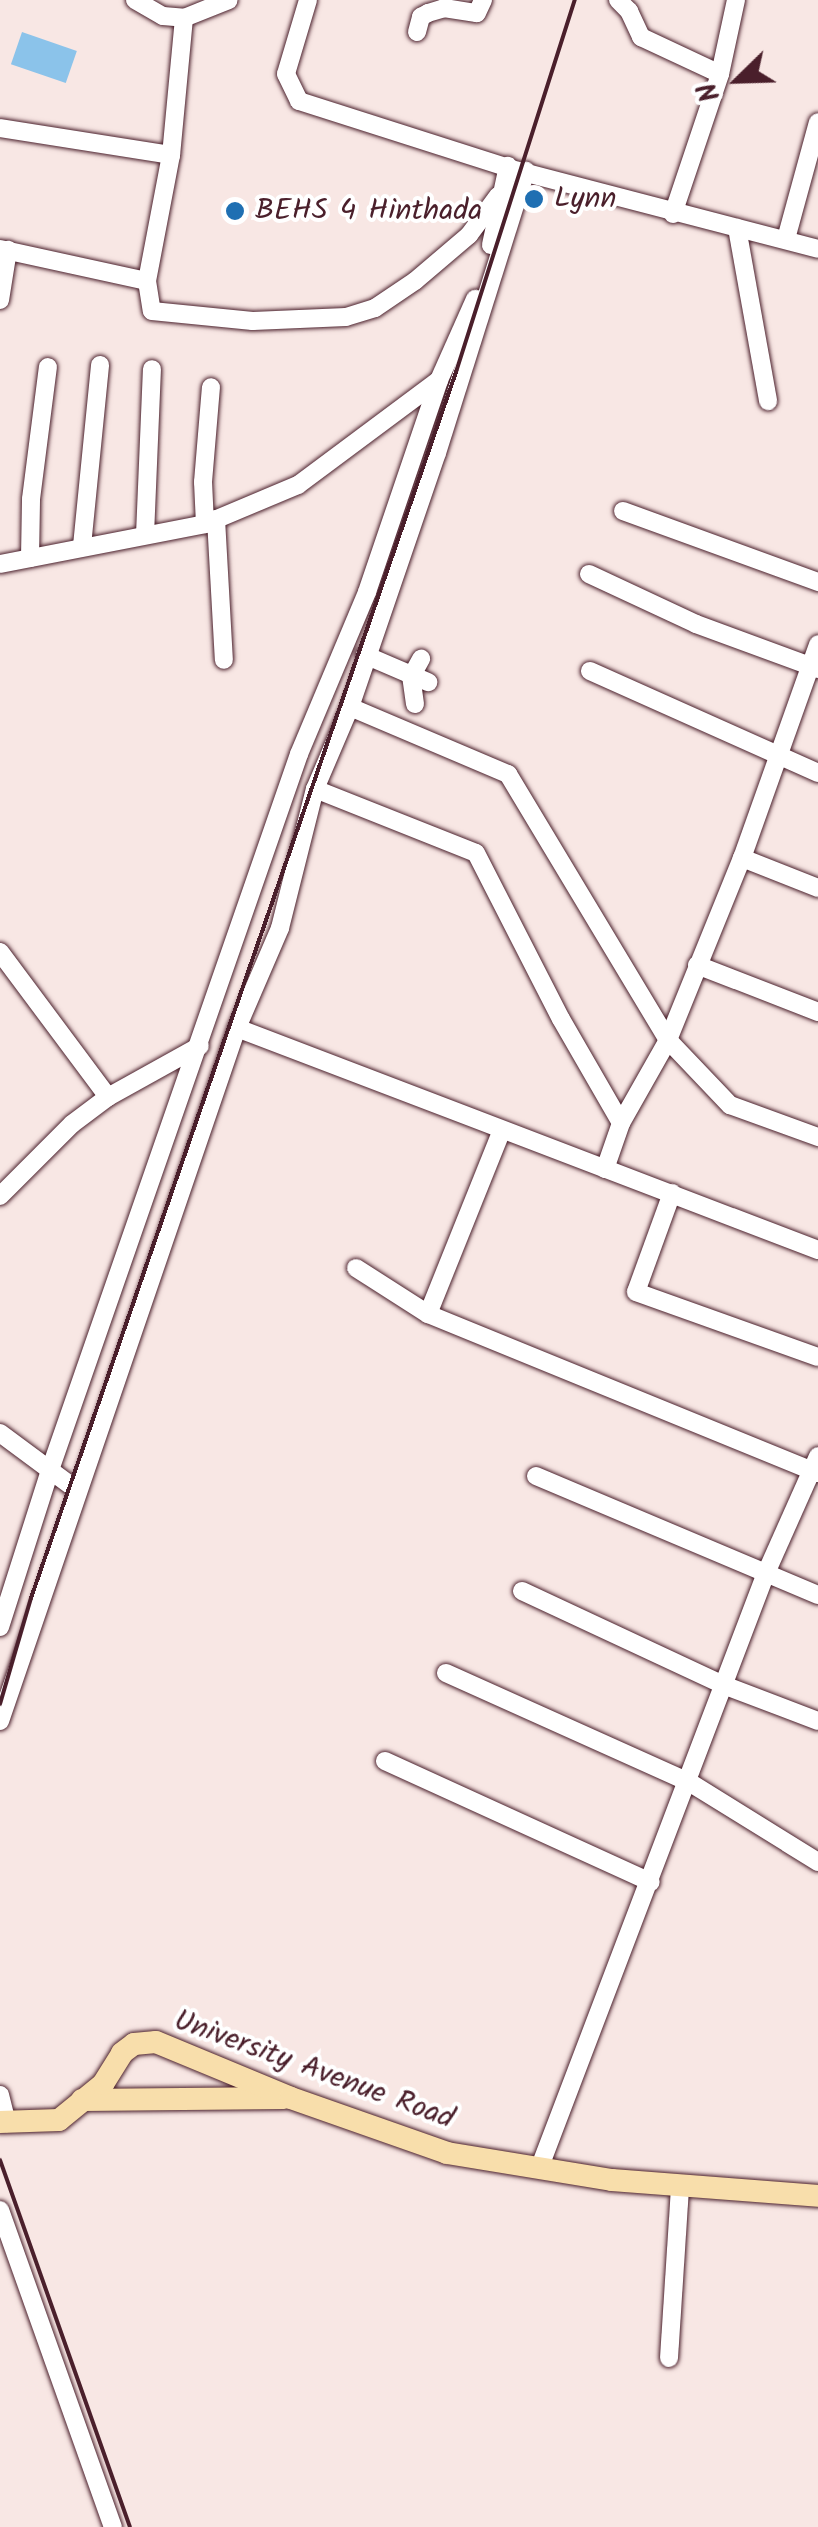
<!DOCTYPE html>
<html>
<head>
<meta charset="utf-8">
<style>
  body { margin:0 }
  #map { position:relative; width:818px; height:2527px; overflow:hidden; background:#f8e7e4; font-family:Kalam,sans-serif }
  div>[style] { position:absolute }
  .water>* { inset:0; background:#8bc3ea; transform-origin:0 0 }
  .roads { filter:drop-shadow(0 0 2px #4a1f2b) drop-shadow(0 0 2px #4a1f2b) }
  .minor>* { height:18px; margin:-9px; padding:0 9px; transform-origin:9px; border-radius:9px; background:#fff }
  .major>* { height:22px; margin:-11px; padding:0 11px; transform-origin:11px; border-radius:11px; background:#f8deab }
  .rail>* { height:4px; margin:-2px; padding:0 2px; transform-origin:2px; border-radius:2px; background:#4a1f2b }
  .dots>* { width:28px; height:28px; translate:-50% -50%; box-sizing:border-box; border:5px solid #fff; border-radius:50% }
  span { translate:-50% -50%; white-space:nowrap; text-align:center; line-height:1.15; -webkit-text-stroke:8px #fff; paint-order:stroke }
  .poi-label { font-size:30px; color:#4a1f2b }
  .left { translate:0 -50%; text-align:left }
  .street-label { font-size:30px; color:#4a1f2b }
  .north { position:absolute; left:688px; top:30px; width:100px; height:100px; -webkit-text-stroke:8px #fff; paint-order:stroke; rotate:247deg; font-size:28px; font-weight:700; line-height:40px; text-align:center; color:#4a1f2b }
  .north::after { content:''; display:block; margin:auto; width:35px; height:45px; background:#4a1f2b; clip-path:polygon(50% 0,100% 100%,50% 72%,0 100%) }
</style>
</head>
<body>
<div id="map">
  <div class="water">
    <i style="left:22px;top:32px;width:58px;height:34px;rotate:19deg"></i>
  </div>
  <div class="roads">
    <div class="minor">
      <i style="left:135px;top:0;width:32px;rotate:30deg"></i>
      <i style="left:163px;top:16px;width:21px;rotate:5deg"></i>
      <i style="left:184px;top:18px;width:48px;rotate:-21.8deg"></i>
      <i style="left:308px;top:0;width:77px;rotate:106.6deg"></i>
      <i style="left:286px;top:74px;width:30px;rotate:64deg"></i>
      <i style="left:299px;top:101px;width:231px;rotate:17.7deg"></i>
      <i style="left:519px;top:171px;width:309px;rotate:14.6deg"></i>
      <i style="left:618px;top:0;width:16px;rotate:45deg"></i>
      <i style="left:629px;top:11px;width:29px;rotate:65deg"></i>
      <i style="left:641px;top:37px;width:87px;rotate:25.1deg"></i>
      <i style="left:184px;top:18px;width:138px;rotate:95.4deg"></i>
      <i style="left:171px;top:155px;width:128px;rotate:100.8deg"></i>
      <i style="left:147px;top:281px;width:30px;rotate:81deg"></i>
      <i style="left:152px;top:311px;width:101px;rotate:5.7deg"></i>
      <i style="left:253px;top:321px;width:93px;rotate:-2.5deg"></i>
      <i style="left:346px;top:317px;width:30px;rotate:-17deg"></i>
      <i style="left:375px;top:308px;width:48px;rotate:-34deg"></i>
      <i style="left:415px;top:281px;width:71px;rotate:-40.4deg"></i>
      <i style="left:469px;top:235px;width:49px;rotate:-53.4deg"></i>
      <i style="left:417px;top:32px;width:16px;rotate:-75deg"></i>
      <i style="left:421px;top:17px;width:8px;rotate:-30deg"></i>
      <i style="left:428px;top:13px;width:17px;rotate:-17deg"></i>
      <i style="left:444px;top:8px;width:33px;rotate:9deg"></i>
      <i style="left:477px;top:13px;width:14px;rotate:-65deg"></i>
      <i style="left:0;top:128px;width:173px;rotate:9deg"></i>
      <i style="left:673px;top:214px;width:148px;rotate:-71.4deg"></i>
      <i style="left:720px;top:74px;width:76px;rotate:-77.8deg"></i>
      <i style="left:737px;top:228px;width:176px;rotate:79.8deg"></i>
      <i style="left:786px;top:239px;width:121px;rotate:-74.7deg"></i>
      <i style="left:491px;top:245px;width:81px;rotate:-77.9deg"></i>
      <i style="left:0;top:249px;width:150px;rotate:12.3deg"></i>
      <i style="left:0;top:300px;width:51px;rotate:-80.9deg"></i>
      <i style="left:623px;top:511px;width:208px;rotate:20deg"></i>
      <i style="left:216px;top:519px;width:141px;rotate:86.8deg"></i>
      <i style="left:205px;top:524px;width:42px;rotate:-92.7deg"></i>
      <i style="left:203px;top:482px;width:95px;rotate:-85.2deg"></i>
      <i style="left:145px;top:535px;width:166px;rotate:-87.6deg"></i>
      <i style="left:82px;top:546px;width:182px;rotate:-84.3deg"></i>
      <i style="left:30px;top:558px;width:59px;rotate:-89deg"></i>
      <i style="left:31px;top:499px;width:133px;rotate:-82.7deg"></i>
      <i style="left:0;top:564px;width:209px;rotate:-11deg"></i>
      <i style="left:205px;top:524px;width:101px;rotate:-22.8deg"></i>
      <i style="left:298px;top:485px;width:176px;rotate:-36.7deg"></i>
      <i style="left:439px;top:380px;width:89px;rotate:-66deg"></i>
      <i style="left:589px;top:574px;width:118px;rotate:25deg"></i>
      <i style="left:696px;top:624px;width:130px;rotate:20.2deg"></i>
      <i style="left:365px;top:655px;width:69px;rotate:23.2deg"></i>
      <i style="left:590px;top:671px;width:250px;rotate:24.1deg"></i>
      <i style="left:415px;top:704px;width:27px;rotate:-98deg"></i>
      <i style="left:411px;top:677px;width:21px;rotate:-61deg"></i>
      <i style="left:350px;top:707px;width:172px;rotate:23deg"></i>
      <i style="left:508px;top:774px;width:310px;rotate:59deg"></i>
      <i style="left:668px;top:1040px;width:90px;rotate:46.4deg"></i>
      <i style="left:730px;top:1105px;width:94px;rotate:20deg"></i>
      <i style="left:315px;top:789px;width:173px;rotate:21.7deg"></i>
      <i style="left:476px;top:853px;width:186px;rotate:62.9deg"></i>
      <i style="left:561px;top:1019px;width:120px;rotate:60deg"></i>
      <i style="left:742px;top:858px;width:82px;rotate:21.5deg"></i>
      <i style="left:0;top:952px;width:181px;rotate:53.3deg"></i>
      <i style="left:697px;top:965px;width:130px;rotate:21.2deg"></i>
      <i style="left:237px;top:1028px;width:622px;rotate:20.91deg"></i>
      <i style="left:605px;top:1169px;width:49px;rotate:-70.8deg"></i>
      <i style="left:621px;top:1123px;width:95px;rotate:-60.5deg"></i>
      <i style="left:668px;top:1040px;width:196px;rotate:-67.9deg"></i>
      <i style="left:742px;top:858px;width:227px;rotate:-70.4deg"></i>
      <i style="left:672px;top:1193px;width:105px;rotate:110deg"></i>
      <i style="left:636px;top:1292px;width:193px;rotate:19.7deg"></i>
      <i style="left:0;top:1196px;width:102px;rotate:-45deg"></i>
      <i style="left:72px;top:1124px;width:45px;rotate:-36.9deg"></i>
      <i style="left:108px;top:1097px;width:105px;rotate:-29deg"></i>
      <i style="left:356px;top:1268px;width:85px;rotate:32.6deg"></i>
      <i style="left:428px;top:1314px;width:421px;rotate:22.2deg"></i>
      <i style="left:428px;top:1314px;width:198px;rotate:-68.1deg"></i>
      <i style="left:0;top:1433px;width:97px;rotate:36.6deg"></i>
      <i style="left:536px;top:1476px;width:306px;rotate:22.9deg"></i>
      <i style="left:522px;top:1591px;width:225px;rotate:25deg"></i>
      <i style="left:726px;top:1686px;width:98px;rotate:20.8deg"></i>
      <i style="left:0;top:1627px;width:165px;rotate:-72.3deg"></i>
      <i style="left:50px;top:1470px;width:758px;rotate:-70.82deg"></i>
      <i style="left:299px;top:754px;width:176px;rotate:-67.2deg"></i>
      <i style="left:367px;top:592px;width:224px;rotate:-71.2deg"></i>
      <i style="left:446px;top:1673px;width:266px;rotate:24.2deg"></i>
      <i style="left:689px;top:1782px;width:152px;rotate:31.8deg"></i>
      <i style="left:0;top:1721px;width:732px;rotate:-71.12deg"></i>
      <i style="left:237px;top:1028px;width:109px;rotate:-66.7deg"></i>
      <i style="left:280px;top:928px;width:143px;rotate:-75.9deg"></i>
      <i style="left:315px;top:789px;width:89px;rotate:-66.9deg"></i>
      <i style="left:350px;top:707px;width:268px;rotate:-71.1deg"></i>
      <i style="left:437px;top:453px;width:296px;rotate:-72.5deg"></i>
      <i style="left:385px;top:1761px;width:292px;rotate:24.5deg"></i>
      <i style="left:0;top:2095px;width:29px;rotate:76deg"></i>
      <i style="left:539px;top:2169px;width:638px;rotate:-69.15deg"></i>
      <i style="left:766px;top:1573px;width:128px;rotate:-66deg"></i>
      <i style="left:0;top:2210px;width:337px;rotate:70.4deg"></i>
      <i style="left:669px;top:2358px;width:171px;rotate:-86.3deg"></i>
    </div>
    <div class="major">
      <i style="left:82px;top:2100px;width:202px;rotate:-0.6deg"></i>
      <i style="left:0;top:2122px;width:59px;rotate:-1.9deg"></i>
      <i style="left:59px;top:2120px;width:57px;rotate:-39.3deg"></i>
      <i style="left:103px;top:2084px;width:36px;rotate:-58deg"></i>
      <i style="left:122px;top:2053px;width:15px;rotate:-37deg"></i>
      <i style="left:134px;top:2044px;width:22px;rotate:-5deg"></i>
      <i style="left:156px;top:2042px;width:146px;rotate:22.5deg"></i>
      <i style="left:291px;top:2098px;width:165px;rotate:19.4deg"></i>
      <i style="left:447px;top:2153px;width:167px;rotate:9.3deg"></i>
      <i style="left:612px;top:2180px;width:207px;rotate:4.4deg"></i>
    </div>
  </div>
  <div class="rail">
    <i style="left:0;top:1704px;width:110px;rotate:-73.7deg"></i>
    <i style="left:31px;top:1598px;width:1298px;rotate:-70.88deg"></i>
    <i style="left:456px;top:372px;width:391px;rotate:-72.3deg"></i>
    <i style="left:0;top:2160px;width:389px;rotate:70.5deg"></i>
  </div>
  <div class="dots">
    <i style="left:534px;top:199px;background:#1f6fb2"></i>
    <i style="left:235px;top:211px;background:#1f6fb2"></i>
  </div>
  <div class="poi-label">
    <span class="left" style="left:554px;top:199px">Lynn</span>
    <span class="left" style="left:255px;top:211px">BEHS 4 Hinthada</span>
  </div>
  <div class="street-label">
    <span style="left:314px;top:2070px;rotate:20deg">University Avenue Road</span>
  </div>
  <div class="north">N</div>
</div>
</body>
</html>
